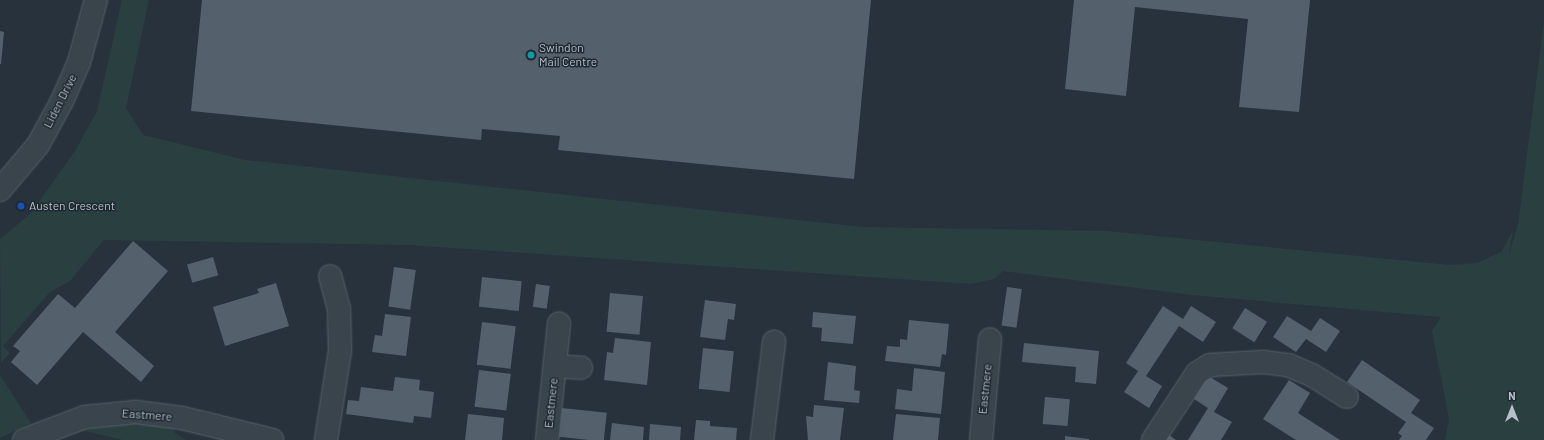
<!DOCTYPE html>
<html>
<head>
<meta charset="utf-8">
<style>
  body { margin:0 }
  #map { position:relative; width:1544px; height:440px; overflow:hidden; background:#27323d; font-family:Barlow,sans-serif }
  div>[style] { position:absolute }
  .green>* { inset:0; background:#2a3f3f }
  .building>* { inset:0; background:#55606d; transform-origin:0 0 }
  .roads { filter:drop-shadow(0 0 1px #58626b) drop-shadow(0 0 1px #58626b) }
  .minor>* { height:22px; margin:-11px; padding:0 11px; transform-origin:11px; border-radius:11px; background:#3a444d }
  .dots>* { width:11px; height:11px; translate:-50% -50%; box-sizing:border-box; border:2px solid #1f2932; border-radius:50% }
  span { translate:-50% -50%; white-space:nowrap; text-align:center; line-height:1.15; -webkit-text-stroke:3px #1f2932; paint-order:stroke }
  .poi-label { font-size:12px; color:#b7bfc8 }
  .left { translate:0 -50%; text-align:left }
  .street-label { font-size:12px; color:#b7bfc8 }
  .north { position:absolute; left:1492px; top:388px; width:40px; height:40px; -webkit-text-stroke:3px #1f2932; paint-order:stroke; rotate:0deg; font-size:11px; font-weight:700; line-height:16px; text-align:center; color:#b7bfc8 }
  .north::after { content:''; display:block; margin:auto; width:14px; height:18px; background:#b7bfc8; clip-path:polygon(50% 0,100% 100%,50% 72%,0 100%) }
</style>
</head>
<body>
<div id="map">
  <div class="green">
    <i style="clip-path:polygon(122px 0,149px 0,126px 108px,143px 135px,246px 160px,863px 227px,1107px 231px,1450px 265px,1477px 263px,1501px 252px,1513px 230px,1509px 255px,1518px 224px,1544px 21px,1544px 440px,1445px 440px,1449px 419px,1432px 331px,1441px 317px,1192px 295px,1003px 271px,994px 279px,971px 284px,409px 245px,104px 240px,70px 281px,50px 292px,3px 346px,10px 353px,1px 363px,0 239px,31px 213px,75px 151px,97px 111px)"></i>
    <i style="clip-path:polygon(0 375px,31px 423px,0 438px)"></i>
    <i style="clip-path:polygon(141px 422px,175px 427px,174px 432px,186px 440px,123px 440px,80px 430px)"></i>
  </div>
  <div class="building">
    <i style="clip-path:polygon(202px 0,871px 0,854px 179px,558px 150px,560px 136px,482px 129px,481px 140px,191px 111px)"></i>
    <i style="clip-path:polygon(1074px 0,1310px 0,1299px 112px,1239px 107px,1248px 19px,1135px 7px,1126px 96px,1065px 89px)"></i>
    <i style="clip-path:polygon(0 31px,4px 32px,1px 64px,0 64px)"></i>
    <i style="clip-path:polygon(133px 241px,168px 271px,115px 332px,154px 366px,141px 382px,83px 332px,37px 385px,11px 362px,20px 351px,13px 346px,58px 294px,75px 308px)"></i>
    <i style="left:213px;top:257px;width:19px;height:27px;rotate:74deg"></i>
    <i style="left:394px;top:267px;width:22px;height:40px;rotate:8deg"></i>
    <i style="left:482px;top:277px;width:40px;height:30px;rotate:6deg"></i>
    <i style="clip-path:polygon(276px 283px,289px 326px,225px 346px,213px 307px,259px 293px,257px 289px)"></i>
    <i style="left:536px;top:284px;width:14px;height:23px;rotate:8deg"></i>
    <i style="left:1007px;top:287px;width:15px;height:39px;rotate:8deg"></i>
    <i style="left:610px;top:293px;width:33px;height:39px;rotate:5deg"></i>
    <i style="clip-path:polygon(705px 300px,736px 304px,734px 320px,728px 319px,725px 340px,700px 337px)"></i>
    <i style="clip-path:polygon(1163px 306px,1183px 319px,1191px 306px,1216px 322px,1203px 342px,1179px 326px,1146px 376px,1162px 386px,1149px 408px,1124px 392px,1138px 371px,1126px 363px)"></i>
    <i style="left:1245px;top:308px;width:26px;height:24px;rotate:32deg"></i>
    <i style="clip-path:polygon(813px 312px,856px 316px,853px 344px,821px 341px,822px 328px,812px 327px)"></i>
    <i style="clip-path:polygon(385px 314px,411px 317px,406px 356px,372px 352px,375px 335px,382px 336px)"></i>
    <i style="clip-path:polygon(1287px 316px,1311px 331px,1320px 318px,1340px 331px,1326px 352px,1306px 339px,1296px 352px,1273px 337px)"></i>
    <i style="clip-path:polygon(909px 320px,949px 324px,946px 355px,942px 354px,940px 367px,885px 361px,887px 346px,900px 347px,900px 339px,907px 340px)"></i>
    <i style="left:482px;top:322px;width:34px;height:43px;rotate:7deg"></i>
    <i style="clip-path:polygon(615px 338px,651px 342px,647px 385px,604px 380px,607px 352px,613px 353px)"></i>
    <i style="clip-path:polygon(1024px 343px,1099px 351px,1096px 384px,1075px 382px,1076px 367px,1022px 362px)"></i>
    <i style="left:703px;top:348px;width:31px;height:41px;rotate:6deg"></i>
    <i style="clip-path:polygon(1362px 360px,1420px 400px,1411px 413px,1434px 428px,1426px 440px,1399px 440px,1402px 436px,1398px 433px,1406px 422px,1347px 382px)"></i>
    <i style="clip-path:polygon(828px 362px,856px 366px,854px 390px,860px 391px,859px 403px,824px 400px)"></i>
    <i style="clip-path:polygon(914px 368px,945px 372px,941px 414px,895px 409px,897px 389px,912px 391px)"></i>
    <i style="left:479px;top:370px;width:32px;height:37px;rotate:7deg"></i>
    <i style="clip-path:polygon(1208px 376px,1228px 388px,1214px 412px,1232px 422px,1221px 440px,1188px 440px,1208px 408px,1194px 399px)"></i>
    <i style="clip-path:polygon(395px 377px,420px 380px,419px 390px,434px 392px,431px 418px,414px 416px,413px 423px,346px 414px,348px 400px,359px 401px,361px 387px,393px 391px)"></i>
    <i style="clip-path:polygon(1289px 380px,1310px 393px,1298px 413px,1340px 440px,1296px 440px,1263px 419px)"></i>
    <i style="left:1045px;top:397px;width:25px;height:27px;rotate:5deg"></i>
    <i style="clip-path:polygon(814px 405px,844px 408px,840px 440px,808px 440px,806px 416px,813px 417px)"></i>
    <i style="left:562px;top:408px;width:45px;height:29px;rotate:6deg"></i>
    <i style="clip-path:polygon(468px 414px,504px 418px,502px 440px,465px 440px)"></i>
    <i style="clip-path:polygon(896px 414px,940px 418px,938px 440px,893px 440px)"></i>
    <i style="clip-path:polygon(696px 420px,710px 421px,710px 426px,737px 428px,736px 440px,694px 440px)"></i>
    <i style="clip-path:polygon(612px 423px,644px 427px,643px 440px,610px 440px)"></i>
    <i style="clip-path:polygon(650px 424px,681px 427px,680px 440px,649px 440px)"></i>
    <i style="clip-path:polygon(1169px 435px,1176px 440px,1166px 440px)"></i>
    <i style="clip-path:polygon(1065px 436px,1089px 439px,1089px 440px,1065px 440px)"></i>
  </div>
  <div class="roads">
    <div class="minor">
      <i style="left:0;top:190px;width:59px;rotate:-49.8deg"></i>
      <i style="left:38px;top:145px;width:50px;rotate:-61.4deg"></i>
      <i style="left:62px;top:101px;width:43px;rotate:-66.4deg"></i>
      <i style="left:79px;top:62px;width:64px;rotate:-74.7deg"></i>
      <i style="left:555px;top:366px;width:26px;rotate:4deg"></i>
      <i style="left:24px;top:440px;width:65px;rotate:-20.7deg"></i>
      <i style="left:85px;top:417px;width:51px;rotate:-5.6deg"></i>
      <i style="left:136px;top:412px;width:46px;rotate:7.4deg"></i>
      <i style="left:182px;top:418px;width:93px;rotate:13.7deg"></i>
      <i style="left:326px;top:440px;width:90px;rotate:-81.1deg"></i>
      <i style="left:340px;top:351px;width:42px;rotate:-91.4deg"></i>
      <i style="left:339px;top:309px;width:34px;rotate:-105deg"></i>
      <i style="left:547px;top:440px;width:117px;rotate:-84.1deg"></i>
      <i style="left:762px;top:440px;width:99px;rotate:-83deg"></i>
      <i style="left:981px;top:440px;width:101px;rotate:-84.9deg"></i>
      <i style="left:1153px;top:440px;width:80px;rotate:-56.7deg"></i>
      <i style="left:1197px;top:373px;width:15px;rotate:-32deg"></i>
      <i style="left:1210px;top:365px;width:53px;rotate:-3.2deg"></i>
      <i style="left:1263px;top:362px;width:25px;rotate:7deg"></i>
      <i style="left:1288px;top:365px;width:26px;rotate:23deg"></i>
      <i style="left:1312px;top:375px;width:41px;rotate:32.2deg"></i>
    </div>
  </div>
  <div class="dots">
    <i style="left:531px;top:55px;background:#0f9aa8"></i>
    <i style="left:21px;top:206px;background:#1a4fb4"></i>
  </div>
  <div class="poi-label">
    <span class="left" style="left:539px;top:55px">Swindon<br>Mail Centre</span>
    <span class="left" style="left:29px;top:206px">Austen Crescent</span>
  </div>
  <div class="street-label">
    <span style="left:60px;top:101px;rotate:-63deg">Liden Drive</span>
    <span style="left:985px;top:389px;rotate:-84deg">Eastmere</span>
    <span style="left:551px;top:403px;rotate:-84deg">Eastmere</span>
    <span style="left:147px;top:415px;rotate:4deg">Eastmere</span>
  </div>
  <div class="north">N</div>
</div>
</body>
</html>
